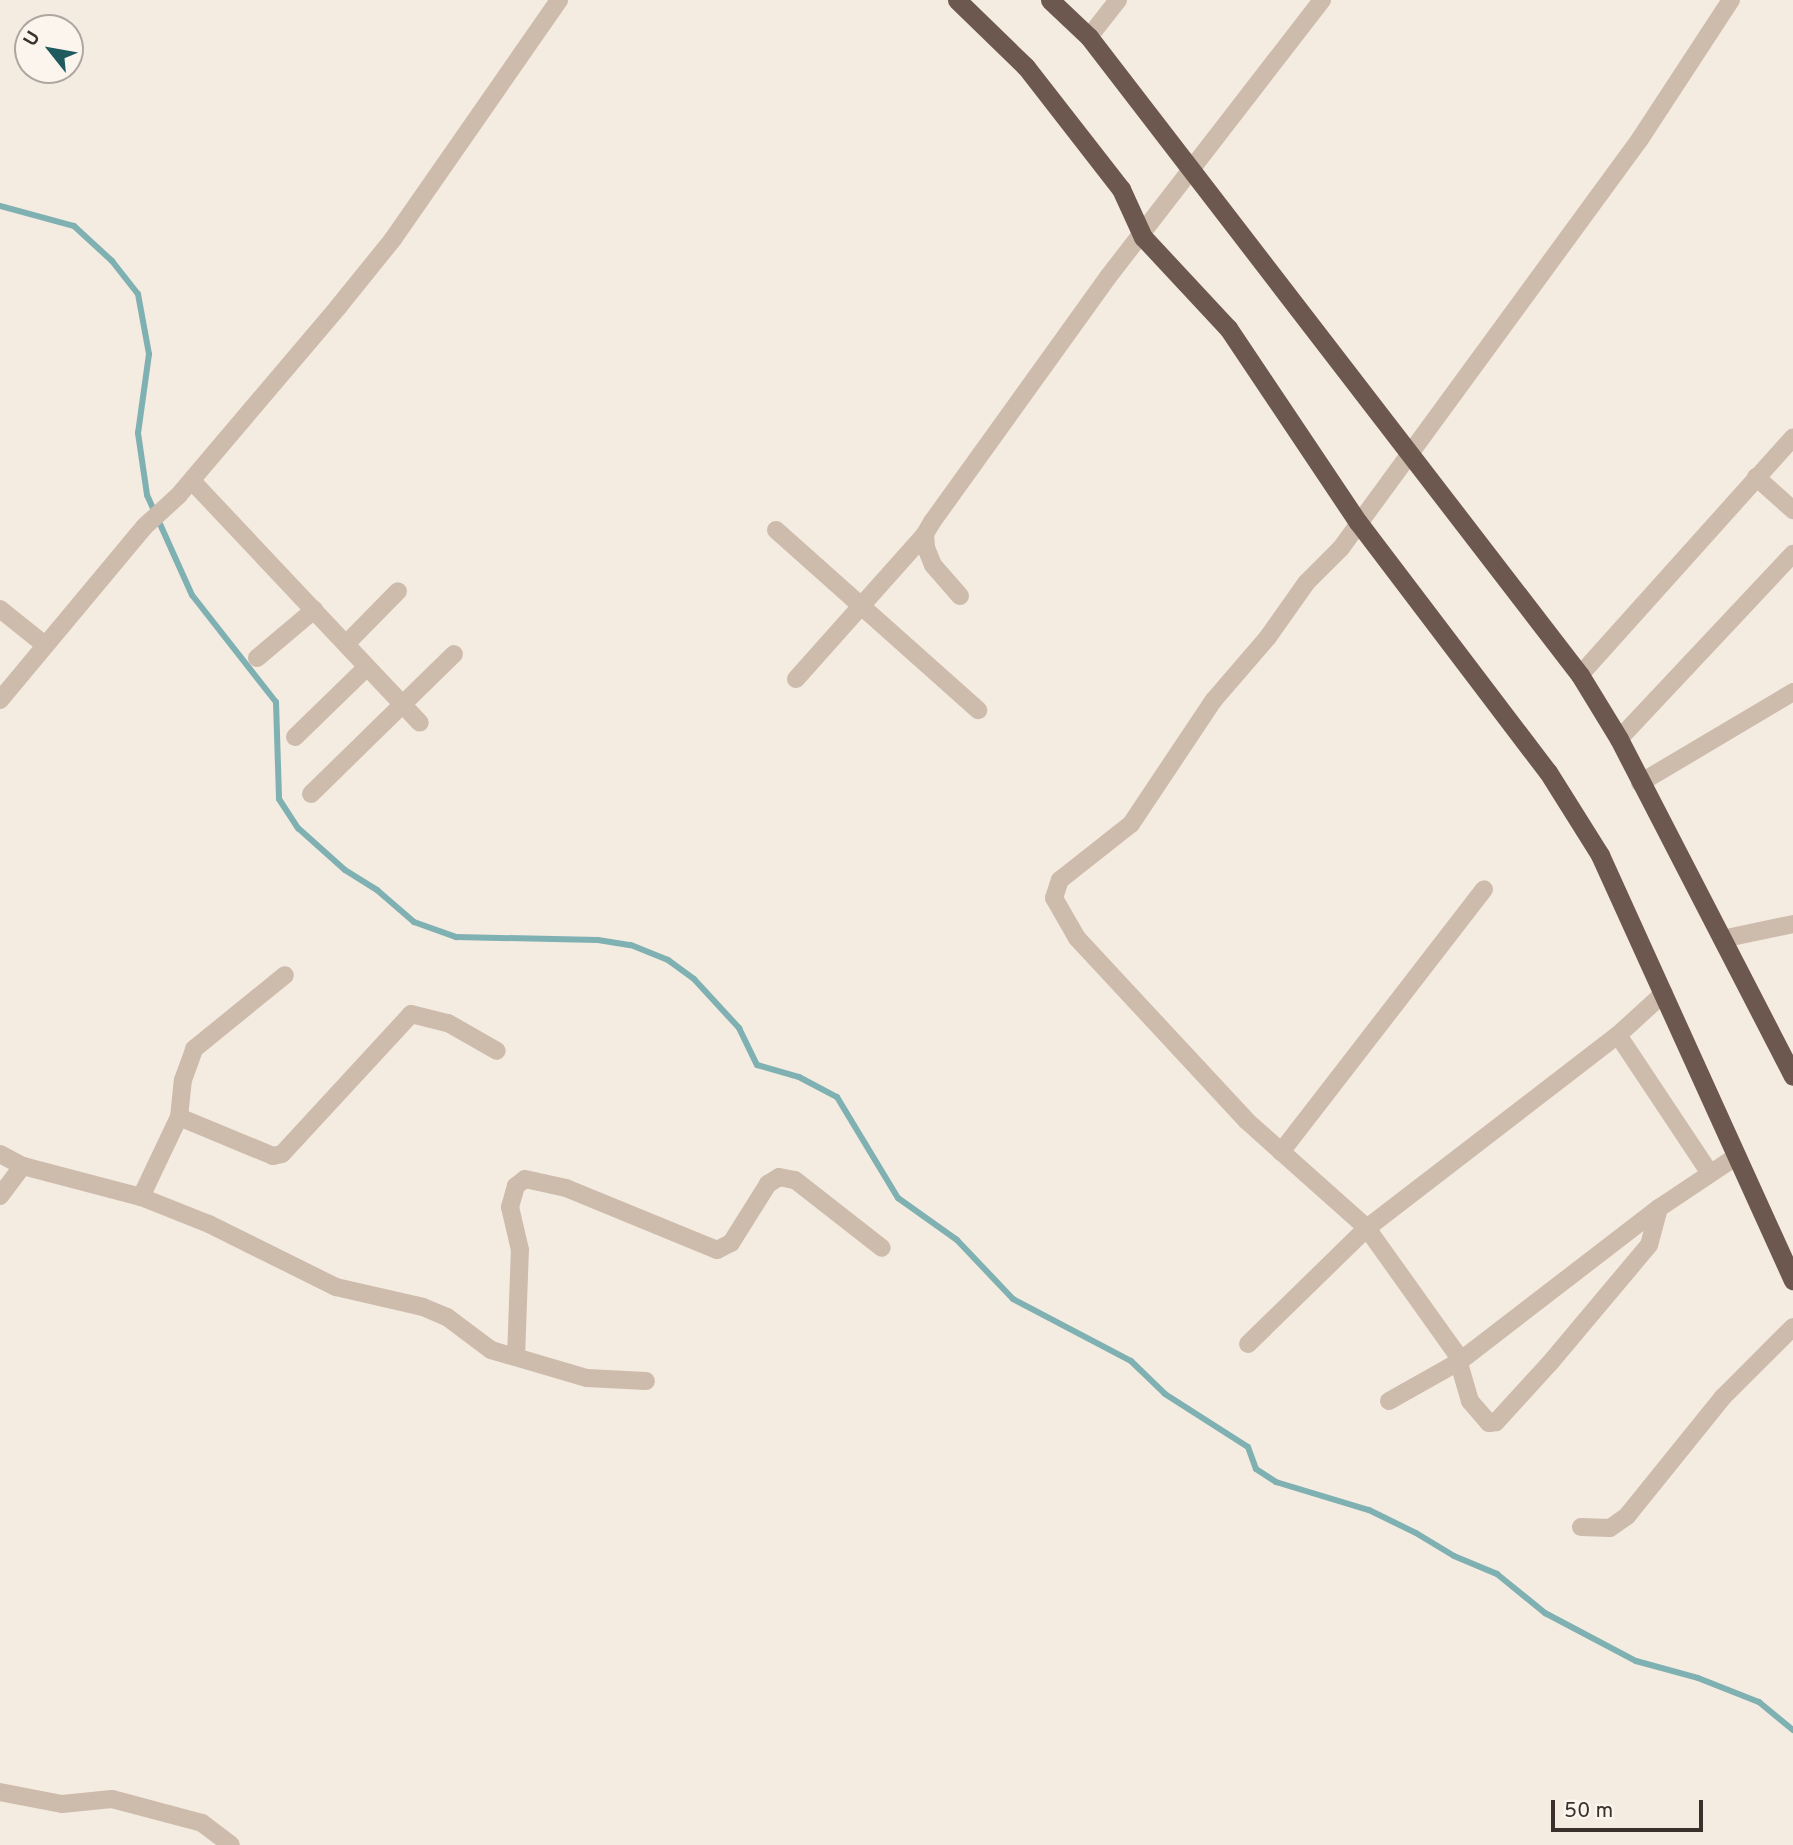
<!DOCTYPE html>
<html>
<head>
<meta charset="utf-8">
<style>
  body { margin:0 }
  #map { position:relative; width:1793px; height:1845px; overflow:hidden; background:#f4ebe1; font-family:Overpass,sans-serif }
  div>[style] { position:absolute }
  .stream>* { height:6px; margin:-3px; padding:0 3px; transform-origin:3px; border-radius:3px; background:#7fb0b2 }
  .minor>* { height:18px; margin:-9px; padding:0 9px; transform-origin:9px; border-radius:9px; background:#cdbbac }
  .tertiary>* { height:18px; margin:-9px; padding:0 9px; transform-origin:9px; border-radius:9px; background:#cdbbac }
  .trunk>* { height:19px; margin:-9.5px; padding:0 9.5px; transform-origin:9.5px; border-radius:9.5px; background:#6c584f }
  span { translate:-50% -50%; white-space:nowrap; text-align:center; line-height:1.15; -webkit-text-stroke:6px #fbf5ee; paint-order:stroke }
  .north { position:absolute; left:14px; top:14px; width:70px; height:70px; box-sizing:border-box; background:#fbf5ee; border:2px solid #aea6a0; border-radius:50%; rotate:301deg; font-size:19px; font-weight:700; line-height:28px; text-align:center; color:#3b302b }
  .north::after { content:''; display:block; margin:auto; width:24px; height:32px; background:#1f5a5e; clip-path:polygon(50% 0,100% 100%,50% 72%,0 100%) }
  .scale { position:absolute; left:1551px; top:1800px; width:152px; height:32px; box-sizing:border-box; border:4px solid #3b302b; border-top:0; padding-left:9px; font-size:21px; line-height:24px; white-space:nowrap; color:#3b302b; -webkit-text-stroke:5px #fbf5ee; paint-order:stroke }
</style>
</head>
<body>
<div id="map">
  <div class="stream">
    <i style="left:0;top:206px;width:77px;rotate:15.1deg"></i>
    <i style="left:74px;top:226px;width:52px;rotate:42.6deg"></i>
    <i style="left:112px;top:261px;width:42px;rotate:51.8deg"></i>
    <i style="left:138px;top:294px;width:61px;rotate:79.6deg"></i>
    <i style="left:149px;top:354px;width:80px;rotate:97.9deg"></i>
    <i style="left:138px;top:433px;width:63px;rotate:81.7deg"></i>
    <i style="left:147px;top:495px;width:110px;rotate:65.8deg"></i>
    <i style="left:192px;top:595px;width:136px;rotate:51.9deg"></i>
    <i style="left:276px;top:702px;width:97px;rotate:88.2deg"></i>
    <i style="left:279px;top:799px;width:35px;rotate:57deg"></i>
    <i style="left:298px;top:828px;width:63px;rotate:41.8deg"></i>
    <i style="left:345px;top:870px;width:38px;rotate:32deg"></i>
    <i style="left:377px;top:890px;width:49px;rotate:40.9deg"></i>
    <i style="left:414px;top:922px;width:45px;rotate:19.7deg"></i>
    <i style="left:456px;top:937px;width:142px;rotate:1.2deg"></i>
    <i style="left:598px;top:940px;width:33px;rotate:9deg"></i>
    <i style="left:631px;top:945px;width:40px;rotate:22deg"></i>
    <i style="left:668px;top:960px;width:32px;rotate:36deg"></i>
    <i style="left:694px;top:979px;width:67px;rotate:47.4deg"></i>
    <i style="left:739px;top:1028px;width:41px;rotate:64.1deg"></i>
    <i style="left:757px;top:1065px;width:44px;rotate:15.9deg"></i>
    <i style="left:799px;top:1077px;width:43px;rotate:27.8deg"></i>
    <i style="left:837px;top:1097px;width:118px;rotate:58.9deg"></i>
    <i style="left:898px;top:1198px;width:72px;rotate:35.4deg"></i>
    <i style="left:957px;top:1240px;width:81px;rotate:46.5deg"></i>
    <i style="left:1013px;top:1299px;width:133px;rotate:27.7deg"></i>
    <i style="left:1131px;top:1361px;width:47px;rotate:44.1deg"></i>
    <i style="left:1165px;top:1394px;width:98px;rotate:32.6deg"></i>
    <i style="left:1248px;top:1447px;width:23px;rotate:70deg"></i>
    <i style="left:1256px;top:1469px;width:24px;rotate:33deg"></i>
    <i style="left:1276px;top:1482px;width:97px;rotate:16.8deg"></i>
    <i style="left:1369px;top:1510px;width:52px;rotate:26.1deg"></i>
    <i style="left:1416px;top:1533px;width:44px;rotate:31.2deg"></i>
    <i style="left:1454px;top:1556px;width:47px;rotate:22.7deg"></i>
    <i style="left:1497px;top:1574px;width:62px;rotate:39.1deg"></i>
    <i style="left:1545px;top:1613px;width:103px;rotate:27.8deg"></i>
    <i style="left:1636px;top:1661px;width:64px;rotate:15.3deg"></i>
    <i style="left:1698px;top:1678px;width:66px;rotate:21.5deg"></i>
    <i style="left:1759px;top:1702px;width:44px;rotate:39.5deg"></i>
  </div>
  <div class="minor">
    <i style="left:1089px;top:37px;width:47px;rotate:-51.9deg"></i>
    <i style="left:1756px;top:477px;width:50px;rotate:41.7deg"></i>
    <i style="left:192px;top:481px;width:332px;rotate:46.7deg"></i>
    <i style="left:776px;top:530px;width:271px;rotate:41.7deg"></i>
    <i style="left:960px;top:596px;width:41px;rotate:-131.1deg"></i>
    <i style="left:933px;top:565px;width:18px;rotate:-112deg"></i>
    <i style="left:926px;top:548px;width:14px;rotate:-94deg"></i>
    <i style="left:925px;top:534px;width:14px;rotate:-60deg"></i>
    <i style="left:932px;top:522px;width:302px;rotate:-54.3deg"></i>
    <i style="left:1108px;top:277px;width:350px;rotate:-52.3deg"></i>
    <i style="left:0;top:609px;width:58px;rotate:38.7deg"></i>
    <i style="left:346px;top:644px;width:74px;rotate:-45.5deg"></i>
    <i style="left:257px;top:658px;width:75px;rotate:-40.1deg"></i>
    <i style="left:1580px;top:675px;width:319px;rotate:-48.1deg"></i>
    <i style="left:796px;top:679px;width:194px;rotate:-48.3deg"></i>
    <i style="left:295px;top:737px;width:100px;rotate:-44.2deg"></i>
    <i style="left:1619px;top:739px;width:254px;rotate:-46.8deg"></i>
    <i style="left:1640px;top:783px;width:178px;rotate:-30.7deg"></i>
    <i style="left:311px;top:794px;width:200px;rotate:-44.4deg"></i>
    <i style="left:1722px;top:939px;width:73px;rotate:-11.9deg"></i>
    <i style="left:1618px;top:1035px;width:164px;rotate:56.4deg"></i>
    <i style="left:179px;top:1117px;width:102px;rotate:22.5deg"></i>
    <i style="left:273px;top:1156px;width:9px;rotate:-13deg"></i>
    <i style="left:282px;top:1154px;width:190px;rotate:-47.3deg"></i>
    <i style="left:411px;top:1014px;width:38px;rotate:14deg"></i>
    <i style="left:448px;top:1023px;width:56px;rotate:29.7deg"></i>
    <i style="left:1281px;top:1152px;width:332px;rotate:-52.3deg"></i>
    <i style="left:0;top:1154px;width:26px;rotate:28deg"></i>
    <i style="left:23px;top:1166px;width:122px;rotate:14.7deg"></i>
    <i style="left:141px;top:1197px;width:73px;rotate:21.7deg"></i>
    <i style="left:209px;top:1224px;width:142px;rotate:26.4deg"></i>
    <i style="left:336px;top:1287px;width:89px;rotate:12.9deg"></i>
    <i style="left:423px;top:1307px;width:26px;rotate:23deg"></i>
    <i style="left:447px;top:1317px;width:55px;rotate:36.9deg"></i>
    <i style="left:491px;top:1350px;width:100px;rotate:16.3deg"></i>
    <i style="left:587px;top:1378px;width:59px;rotate:2.9deg"></i>
    <i style="left:0;top:1196px;width:38px;rotate:-53deg"></i>
    <i style="left:141px;top:1197px;width:89px;rotate:-64.6deg"></i>
    <i style="left:179px;top:1117px;width:37px;rotate:-84deg"></i>
    <i style="left:183px;top:1080px;width:33px;rotate:-70deg"></i>
    <i style="left:194px;top:1049px;width:117px;rotate:-39.1deg"></i>
    <i style="left:1659px;top:1208px;width:38px;rotate:105deg"></i>
    <i style="left:1649px;top:1245px;width:155px;rotate:130deg"></i>
    <i style="left:1549px;top:1364px;width:79px;rotate:132.4deg"></i>
    <i style="left:1496px;top:1422px;width:7px;rotate:172deg"></i>
    <i style="left:1489px;top:1423px;width:29px;rotate:-131deg"></i>
    <i style="left:1470px;top:1401px;width:50px;rotate:-106.3deg"></i>
    <i style="left:1456px;top:1353px;width:153px;rotate:-125.5deg"></i>
    <i style="left:1367px;top:1228px;width:161px;rotate:-138.3deg"></i>
    <i style="left:1247px;top:1121px;width:250px;rotate:-132.9deg"></i>
    <i style="left:1077px;top:938px;width:46px;rotate:-119.9deg"></i>
    <i style="left:1054px;top:898px;width:19px;rotate:-72deg"></i>
    <i style="left:1060px;top:880px;width:90px;rotate:-38.3deg"></i>
    <i style="left:1131px;top:824px;width:148px;rotate:-56.3deg"></i>
    <i style="left:1213px;top:701px;width:84px;rotate:-49.3deg"></i>
    <i style="left:1268px;top:637px;width:67px;rotate:-54.7deg"></i>
    <i style="left:1307px;top:582px;width:48px;rotate:-45deg"></i>
    <i style="left:1341px;top:548px;width:507px;rotate:-53.83deg"></i>
    <i style="left:1640px;top:139px;width:166px;rotate:-56.8deg"></i>
    <i style="left:1248px;top:1344px;width:166px;rotate:-44.3deg"></i>
    <i style="left:1367px;top:1228px;width:317px;rotate:-37.6deg"></i>
    <i style="left:1618px;top:1035px;width:62px;rotate:-42.4deg"></i>
    <i style="left:516px;top:1357px;width:107px;rotate:-87.9deg"></i>
    <i style="left:520px;top:1250px;width:44px;rotate:-103.1deg"></i>
    <i style="left:510px;top:1207px;width:22px;rotate:-74deg"></i>
    <i style="left:516px;top:1186px;width:11px;rotate:-38deg"></i>
    <i style="left:525px;top:1179px;width:42px;rotate:12.4deg"></i>
    <i style="left:566px;top:1188px;width:163px;rotate:22.3deg"></i>
    <i style="left:717px;top:1250px;width:16px;rotate:-27deg"></i>
    <i style="left:731px;top:1243px;width:70px;rotate:-57.9deg"></i>
    <i style="left:768px;top:1184px;width:13px;rotate:-32deg"></i>
    <i style="left:779px;top:1177px;width:16px;rotate:11deg"></i>
    <i style="left:795px;top:1180px;width:110px;rotate:38deg"></i>
    <i style="left:1389px;top:1401px;width:81px;rotate:-29.4deg"></i>
    <i style="left:1460px;top:1361px;width:251px;rotate:-37.6deg"></i>
    <i style="left:1659px;top:1208px;width:94px;rotate:-33.7deg"></i>
    <i style="left:1581px;top:1527px;width:29px;rotate:2deg"></i>
    <i style="left:1610px;top:1528px;width:21px;rotate:-35deg"></i>
    <i style="left:1627px;top:1516px;width:153px;rotate:-51.1deg"></i>
    <i style="left:1723px;top:1397px;width:99px;rotate:-45deg"></i>
    <i style="left:0;top:1792px;width:63px;rotate:11deg"></i>
    <i style="left:62px;top:1804px;width:50px;rotate:-5.7deg"></i>
    <i style="left:112px;top:1799px;width:93px;rotate:14.9deg"></i>
    <i style="left:202px;top:1823px;width:36px;rotate:37deg"></i>
  </div>
  <div class="tertiary">
    <i style="left:0;top:700px;width:226px;rotate:-50.2deg"></i>
    <i style="left:145px;top:526px;width:45px;rotate:-42.3deg"></i>
    <i style="left:178px;top:496px;width:249px;rotate:-49.7deg"></i>
    <i style="left:339px;top:306px;width:86px;rotate:-51.1deg"></i>
    <i style="left:393px;top:239px;width:291px;rotate:-55.2deg"></i>
  </div>
  <div class="trunk">
    <i style="left:957px;top:0;width:96px;rotate:44.2deg"></i>
    <i style="left:1026px;top:67px;width:155px;rotate:52.1deg"></i>
    <i style="left:1121px;top:189px;width:53px;rotate:65.4deg"></i>
    <i style="left:1143px;top:237px;width:125px;rotate:47deg"></i>
    <i style="left:1228px;top:328px;width:234px;rotate:56.2deg"></i>
    <i style="left:1358px;top:522px;width:314px;rotate:52.8deg"></i>
    <i style="left:1548px;top:772px;width:98px;rotate:57.9deg"></i>
    <i style="left:1600px;top:855px;width:467px;rotate:65.6deg"></i>
    <i style="left:1050px;top:0;width:54px;rotate:43.5deg"></i>
    <i style="left:1089px;top:37px;width:805px;rotate:52.42deg"></i>
    <i style="left:1580px;top:675px;width:75px;rotate:58.6deg"></i>
    <i style="left:1619px;top:739px;width:379px;rotate:62.7deg"></i>
  </div>
  <div class="north">U</div>
  <div class="scale">50 m</div>
</div>
</body>
</html>
